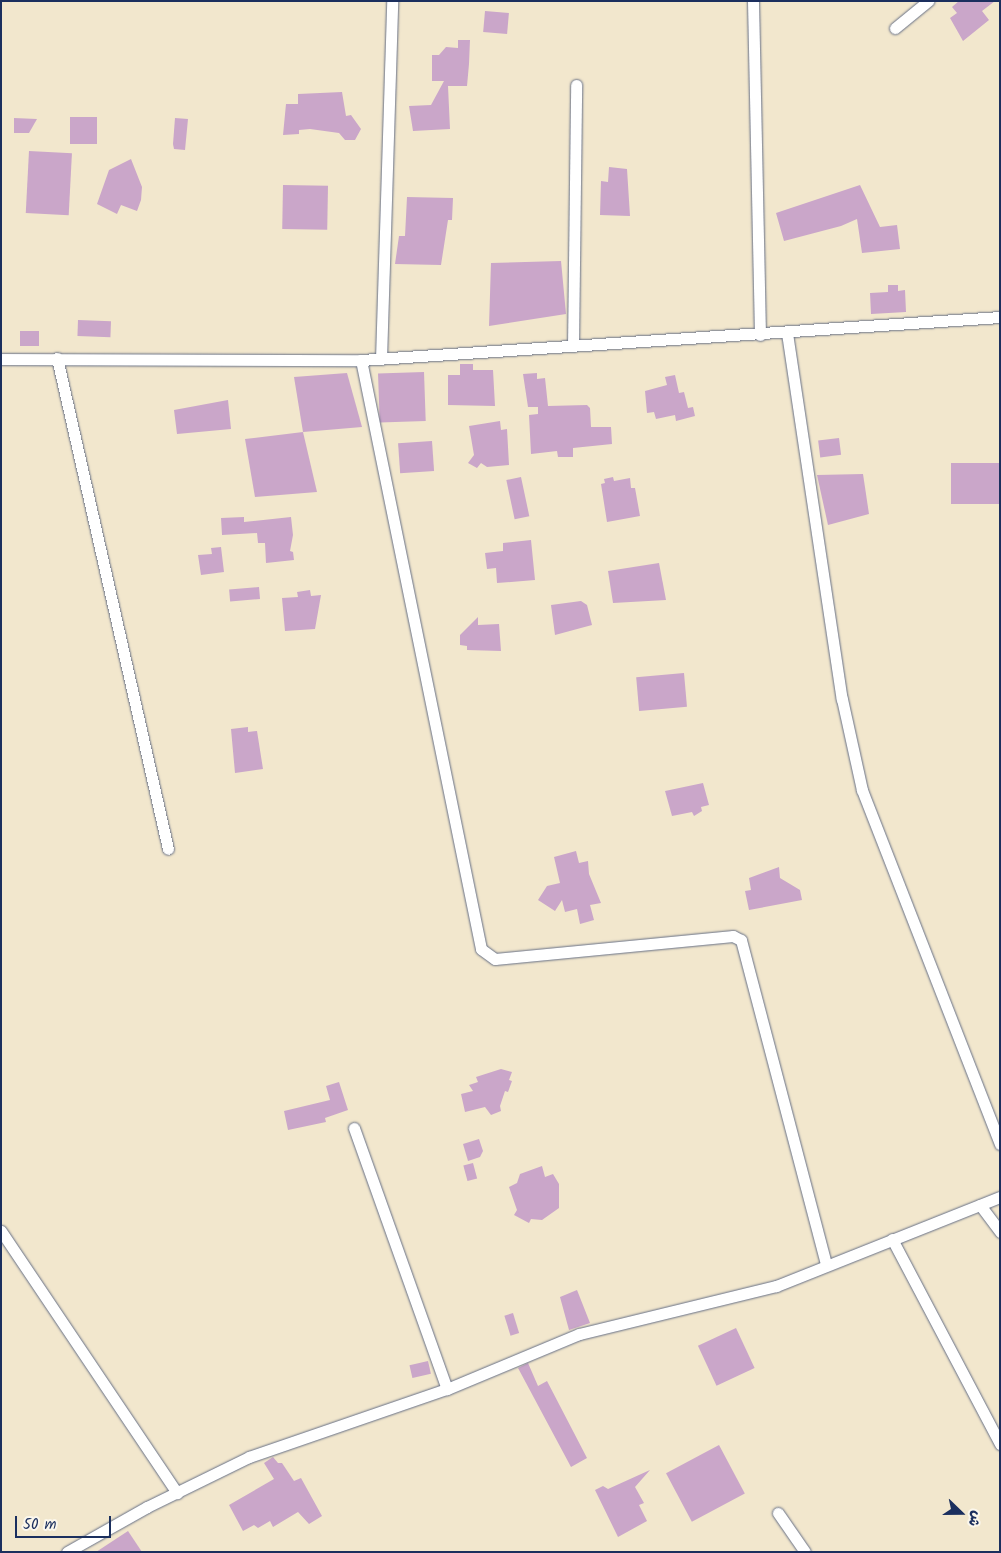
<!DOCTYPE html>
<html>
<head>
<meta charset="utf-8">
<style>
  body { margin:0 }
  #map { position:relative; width:1001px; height:1553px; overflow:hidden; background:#f2e7cd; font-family:Kalam,"Playpen Sans Arabic",sans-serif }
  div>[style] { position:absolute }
  .building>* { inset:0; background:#caa6c9; transform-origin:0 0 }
  .roads { filter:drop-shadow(0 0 1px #666f85) drop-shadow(0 0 1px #666f85) }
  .street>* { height:11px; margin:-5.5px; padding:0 5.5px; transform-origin:5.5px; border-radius:5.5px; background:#fff }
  span { translate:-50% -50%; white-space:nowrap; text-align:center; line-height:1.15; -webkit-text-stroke:5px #fbf7ec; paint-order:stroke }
  .frame { position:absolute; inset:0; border:2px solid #1b2f5e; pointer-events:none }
  .north { position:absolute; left:936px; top:1488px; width:50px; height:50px; -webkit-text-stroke:4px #fbf7ec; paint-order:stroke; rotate:112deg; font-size:14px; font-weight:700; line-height:20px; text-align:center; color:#1b2f5e }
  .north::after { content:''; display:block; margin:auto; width:18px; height:22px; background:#1b2f5e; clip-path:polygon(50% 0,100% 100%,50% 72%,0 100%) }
  .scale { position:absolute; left:15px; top:1516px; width:96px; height:22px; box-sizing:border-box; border:2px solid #1b2f5e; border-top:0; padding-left:6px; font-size:15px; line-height:18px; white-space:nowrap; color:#1b2f5e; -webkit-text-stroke:4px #fbf7ec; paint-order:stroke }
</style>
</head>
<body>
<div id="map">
  <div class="building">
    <i style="clip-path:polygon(959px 1px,995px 1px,982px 11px,989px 20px,963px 41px,950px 18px,957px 13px,952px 7px)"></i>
    <i style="left:485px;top:11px;width:24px;height:21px;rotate:5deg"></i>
    <i style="clip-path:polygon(458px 40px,470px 40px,469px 64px,467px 86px,448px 86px,450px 129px,413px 131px,409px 106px,431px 105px,444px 81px,432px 81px,432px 55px,439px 55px,446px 47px,458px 48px)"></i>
    <i style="clip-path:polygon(342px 92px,346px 116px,351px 115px,361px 129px,355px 140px,345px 140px,339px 133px,310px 129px,299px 130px,299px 134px,283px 135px,286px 104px,298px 104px,298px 94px)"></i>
    <i style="left:97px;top:117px;width:27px;height:27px;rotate:90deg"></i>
    <i style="clip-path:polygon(14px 118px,37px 119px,29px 133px,14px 133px)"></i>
    <i style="clip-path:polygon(175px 118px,188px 119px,185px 150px,174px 149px,173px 144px)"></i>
    <i style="left:29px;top:151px;width:43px;height:62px;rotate:3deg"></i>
    <i style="clip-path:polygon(131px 159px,142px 187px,141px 200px,137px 211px,121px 205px,117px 214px,97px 204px,109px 170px)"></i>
    <i style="clip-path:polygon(609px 167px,627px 169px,630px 216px,600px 215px,601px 181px,608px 182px)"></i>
    <i style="left:283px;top:185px;width:45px;height:44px;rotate:1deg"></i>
    <i style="clip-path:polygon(860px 185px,880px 227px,897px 225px,900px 249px,862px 253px,857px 219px,841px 226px,784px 241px,776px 213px)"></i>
    <i style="clip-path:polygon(407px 197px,453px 198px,452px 220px,448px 220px,441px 265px,395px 264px,399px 236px,405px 236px)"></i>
    <i style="clip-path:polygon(561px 261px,566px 314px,489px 326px,491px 263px)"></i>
    <i style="clip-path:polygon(888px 285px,898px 285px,898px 291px,905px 290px,906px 312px,871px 314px,870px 293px,888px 292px)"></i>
    <i style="left:78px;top:320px;width:33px;height:16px;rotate:2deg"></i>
    <i style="left:20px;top:331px;width:19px;height:15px"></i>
    <i style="clip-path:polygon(460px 364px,473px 364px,473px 370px,493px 370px,495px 406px,448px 405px,448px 375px,460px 375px)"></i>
    <i style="left:424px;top:372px;width:49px;height:46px;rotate:88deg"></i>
    <i style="clip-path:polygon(347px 373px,362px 427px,303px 432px,294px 377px)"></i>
    <i style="clip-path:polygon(537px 373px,537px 379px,545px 378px,548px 406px,587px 405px,590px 408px,591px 427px,611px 427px,612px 444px,573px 448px,573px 457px,558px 457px,557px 451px,531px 454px,529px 415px,538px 414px,538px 407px,528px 407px,523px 374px)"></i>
    <i style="clip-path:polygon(675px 375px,679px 393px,684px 392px,688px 408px,693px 407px,695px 416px,676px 421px,675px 415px,656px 419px,654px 412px,647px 413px,645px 391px,667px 385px,665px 377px)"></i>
    <i style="clip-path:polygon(228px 400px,231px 429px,177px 434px,174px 410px)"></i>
    <i style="clip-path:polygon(500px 421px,501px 430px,507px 429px,509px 465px,487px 467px,481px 463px,477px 468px,468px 463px,474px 455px,469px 426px)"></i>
    <i style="clip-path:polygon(303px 432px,317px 492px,255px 497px,245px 439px)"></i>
    <i style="left:839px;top:438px;width:17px;height:21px;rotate:83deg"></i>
    <i style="left:432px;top:441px;width:30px;height:34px;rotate:86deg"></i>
    <i style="left:1000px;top:463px;width:41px;height:49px;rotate:90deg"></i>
    <i style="clip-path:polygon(863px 474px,869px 514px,828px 525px,817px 475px)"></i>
    <i style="left:521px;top:477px;width:40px;height:15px;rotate:78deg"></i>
    <i style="clip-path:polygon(613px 477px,614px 481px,630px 478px,631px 488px,635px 488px,640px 516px,607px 522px,601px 484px,605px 483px,604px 479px)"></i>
    <i style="clip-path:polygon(244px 517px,244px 522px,291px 517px,293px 535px,290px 551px,293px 552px,294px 560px,266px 563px,265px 543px,258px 543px,257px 533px,222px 535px,221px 518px)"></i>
    <i style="clip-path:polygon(531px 540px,535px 580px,497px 583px,496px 568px,487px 569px,485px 553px,503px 551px,503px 543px)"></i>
    <i style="clip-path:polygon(221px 547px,224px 572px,201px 575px,198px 555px,212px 554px,211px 548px)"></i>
    <i style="clip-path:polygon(659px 563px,666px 600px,613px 603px,608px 571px)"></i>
    <i style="left:259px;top:587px;width:12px;height:30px;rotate:85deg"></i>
    <i style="clip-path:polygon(310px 590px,311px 596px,321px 595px,315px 629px,285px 631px,282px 598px,298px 597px,297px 592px)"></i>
    <i style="clip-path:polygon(581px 601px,587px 605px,592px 625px,555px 635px,551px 605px)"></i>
    <i style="clip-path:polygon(478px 617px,478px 625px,499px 624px,501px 651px,467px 650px,467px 646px,460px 645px,460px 635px)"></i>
    <i style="left:684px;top:673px;width:34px;height:48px;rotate:85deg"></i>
    <i style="clip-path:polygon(248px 727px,248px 732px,257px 731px,263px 769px,235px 773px,231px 729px)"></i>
    <i style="clip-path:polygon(703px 783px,709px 805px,701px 807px,702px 811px,694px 816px,692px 812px,672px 816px,665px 791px)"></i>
    <i style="clip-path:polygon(576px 851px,579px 863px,588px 861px,589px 874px,601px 903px,590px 905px,594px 920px,580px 924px,577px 909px,565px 912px,562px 900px,555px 911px,538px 900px,547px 886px,560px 883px,554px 857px)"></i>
    <i style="clip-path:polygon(779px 867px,780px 878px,800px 890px,802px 900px,749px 910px,745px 891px,751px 890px,749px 878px)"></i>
    <i style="clip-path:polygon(501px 1069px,512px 1072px,509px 1080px,512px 1081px,508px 1092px,505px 1091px,500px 1106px,501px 1111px,491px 1115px,485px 1107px,465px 1112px,461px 1094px,473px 1091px,469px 1085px,478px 1082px,476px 1077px)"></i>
    <i style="clip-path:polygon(339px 1082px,348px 1110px,325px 1118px,326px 1122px,288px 1130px,284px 1111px,330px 1100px,326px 1086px)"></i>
    <i style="clip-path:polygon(479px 1139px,483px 1151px,480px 1157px,468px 1161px,463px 1144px)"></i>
    <i style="left:473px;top:1163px;width:16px;height:10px;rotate:75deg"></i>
    <i style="clip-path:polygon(542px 1166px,545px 1177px,553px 1174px,559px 1184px,559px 1208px,542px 1220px,531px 1219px,529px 1223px,514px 1215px,517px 1210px,509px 1187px,517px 1183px,520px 1174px)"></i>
    <i style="clip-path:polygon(577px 1290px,590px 1323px,569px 1330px,560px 1297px)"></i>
    <i style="left:513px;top:1313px;width:21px;height:9px;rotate:73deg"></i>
    <i style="left:736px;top:1328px;width:44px;height:42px;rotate:65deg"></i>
    <i style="left:428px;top:1361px;width:13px;height:19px;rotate:77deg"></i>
    <i style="clip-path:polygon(528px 1363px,538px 1386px,547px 1381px,587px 1458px,571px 1467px,518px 1368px)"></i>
    <i style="left:719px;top:1445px;width:55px;height:60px;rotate:62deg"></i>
    <i style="clip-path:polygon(273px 1457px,278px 1463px,282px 1463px,294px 1481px,301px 1478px,322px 1516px,309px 1524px,298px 1512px,273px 1527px,270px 1521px,258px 1528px,254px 1525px,243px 1531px,229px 1505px,274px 1479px,264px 1463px)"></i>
    <i style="clip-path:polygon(650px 1470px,635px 1487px,644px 1503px,639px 1505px,647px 1521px,618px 1537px,595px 1490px,603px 1486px,608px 1489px)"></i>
    <i style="clip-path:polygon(128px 1531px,142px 1552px,96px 1552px)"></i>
  </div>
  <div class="roads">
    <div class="street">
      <i style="left:753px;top:1px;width:334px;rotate:88.8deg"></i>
      <i style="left:895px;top:28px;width:43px;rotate:-39.3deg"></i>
      <i style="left:787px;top:333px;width:370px;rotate:81.5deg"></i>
      <i style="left:842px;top:699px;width:93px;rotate:77.6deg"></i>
      <i style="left:862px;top:790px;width:380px;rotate:68.7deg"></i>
      <i style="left:573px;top:346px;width:261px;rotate:-89.3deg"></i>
      <i style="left:57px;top:358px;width:503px;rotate:77.26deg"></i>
      <i style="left:1px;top:359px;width:360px;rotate:0.2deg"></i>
      <i style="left:361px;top:360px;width:640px;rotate:-3.85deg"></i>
      <i style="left:381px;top:359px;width:358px;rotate:-88.2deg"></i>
      <i style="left:361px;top:360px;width:601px;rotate:78.48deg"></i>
      <i style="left:481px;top:949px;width:17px;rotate:36deg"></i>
      <i style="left:495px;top:959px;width:239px;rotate:-5.5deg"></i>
      <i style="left:733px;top:936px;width:9px;rotate:27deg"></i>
      <i style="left:741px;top:940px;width:335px;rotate:75.3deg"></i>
      <i style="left:354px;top:1128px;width:277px;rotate:70.4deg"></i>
      <i style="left:980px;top:1205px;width:34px;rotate:53deg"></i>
      <i style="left:1px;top:1231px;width:316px;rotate:56.1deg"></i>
      <i style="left:892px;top:1239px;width:232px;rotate:62.2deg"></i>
      <i style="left:778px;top:1513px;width:47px;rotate:55.3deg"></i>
      <i style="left:67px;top:1552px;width:92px;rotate:-29.4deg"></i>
      <i style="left:147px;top:1507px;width:114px;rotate:-26.1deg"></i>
      <i style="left:249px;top:1457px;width:209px;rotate:-19deg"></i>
      <i style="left:447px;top:1389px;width:143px;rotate:-22.6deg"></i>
      <i style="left:579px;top:1334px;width:203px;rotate:-13.7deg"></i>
      <i style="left:776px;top:1286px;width:241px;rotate:-21.7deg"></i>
    </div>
  </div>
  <div class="frame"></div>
  <div class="north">ش</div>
  <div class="scale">50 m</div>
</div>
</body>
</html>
